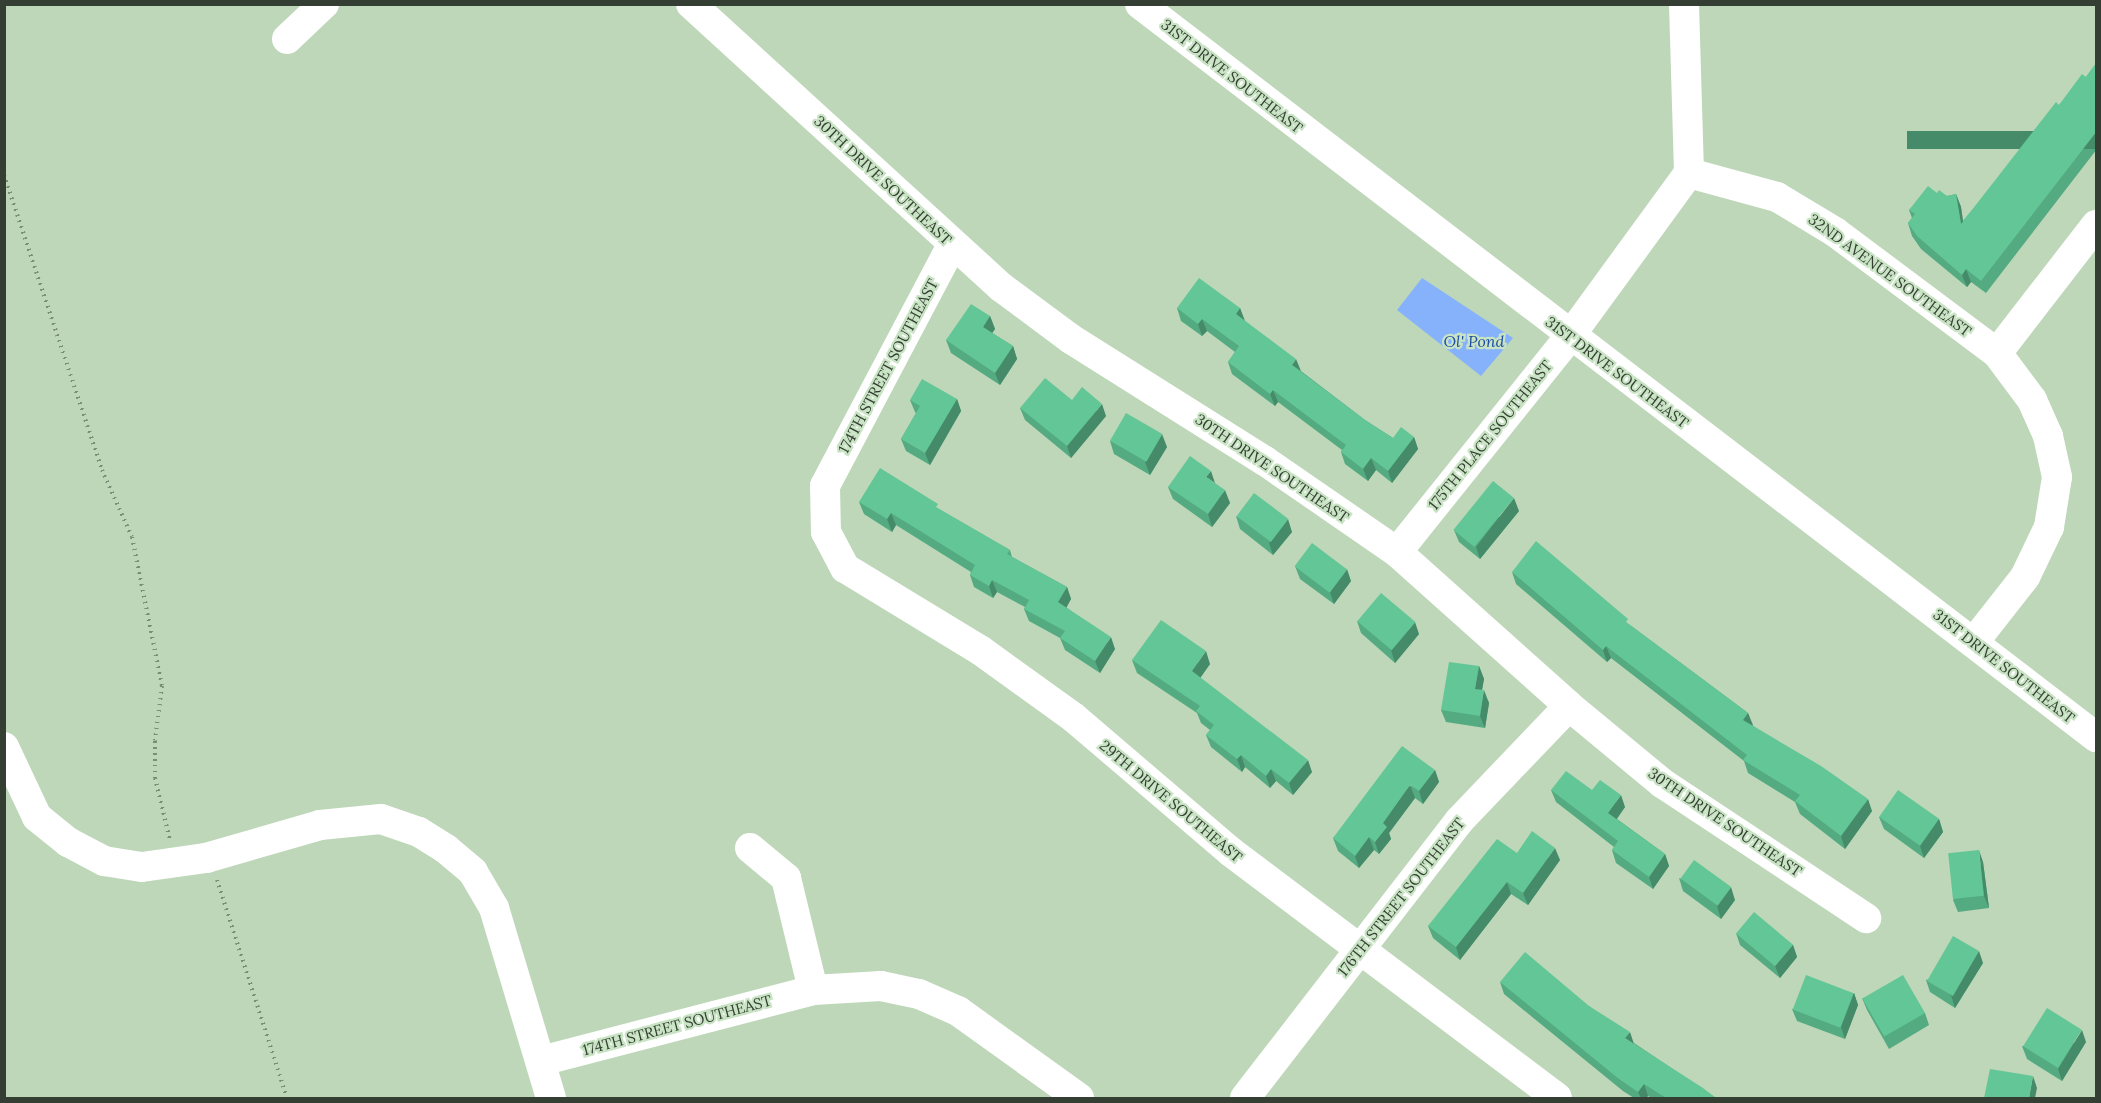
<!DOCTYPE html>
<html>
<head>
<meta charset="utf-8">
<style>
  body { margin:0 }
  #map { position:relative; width:2101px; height:1103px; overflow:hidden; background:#bdd7b8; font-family:Lora,serif }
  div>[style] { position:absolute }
  .water>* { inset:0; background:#86b2fc }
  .path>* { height:4px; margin-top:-2px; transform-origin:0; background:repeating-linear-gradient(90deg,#7b8d77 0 1.5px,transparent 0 6px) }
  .minor>* { height:30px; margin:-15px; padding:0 15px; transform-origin:15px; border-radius:15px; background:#fff }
  .wall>* { inset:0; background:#54aa81 }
  .shaded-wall>* { inset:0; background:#458b69; transform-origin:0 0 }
  .building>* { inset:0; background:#62c696; transform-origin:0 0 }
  span { translate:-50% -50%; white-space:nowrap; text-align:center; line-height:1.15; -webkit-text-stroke:4.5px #c9e4c4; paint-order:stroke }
  .street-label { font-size:15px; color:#343e32 }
  .water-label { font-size:16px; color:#1d4ea4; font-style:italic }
  .frame { position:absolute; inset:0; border:6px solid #343e32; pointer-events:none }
</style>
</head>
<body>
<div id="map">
  <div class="water">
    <i style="clip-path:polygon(1422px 278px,1513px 338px,1481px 376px,1397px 310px)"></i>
  </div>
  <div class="path">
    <i style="left:4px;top:175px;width:311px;rotate:71.6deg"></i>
    <i style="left:102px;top:470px;width:73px;rotate:65.9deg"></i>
    <i style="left:132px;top:537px;width:152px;rotate:78.6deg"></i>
    <i style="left:162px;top:686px;width:55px;rotate:97.3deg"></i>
    <i style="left:155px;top:741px;width:37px;rotate:90deg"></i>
    <i style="left:155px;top:778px;width:64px;rotate:76.4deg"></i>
    <i style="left:217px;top:880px;width:229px;rotate:72.2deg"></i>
  </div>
  <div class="minor">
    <i style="left:691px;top:4px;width:420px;rotate:42.4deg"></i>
    <i style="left:1001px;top:287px;width:87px;rotate:36.6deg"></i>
    <i style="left:1071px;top:339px;width:229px;rotate:32.2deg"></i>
    <i style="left:1265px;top:461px;width:160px;rotate:34.6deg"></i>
    <i style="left:1397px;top:552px;width:231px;rotate:41.8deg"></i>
    <i style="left:1569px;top:706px;width:121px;rotate:39.6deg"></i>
    <i style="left:1662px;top:783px;width:245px;rotate:33.5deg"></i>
    <i style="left:1140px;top:4px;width:1205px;rotate:37.48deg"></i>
    <i style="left:1684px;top:4px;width:169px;rotate:88.3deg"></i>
    <i style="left:287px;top:39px;width:51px;rotate:-43.4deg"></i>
    <i style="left:1689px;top:173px;width:91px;rotate:15.3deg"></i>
    <i style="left:1777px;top:197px;width:68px;rotate:31.1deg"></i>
    <i style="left:1835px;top:232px;width:202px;rotate:36.8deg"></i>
    <i style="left:1997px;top:353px;width:59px;rotate:53.3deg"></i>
    <i style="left:2032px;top:400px;width:39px;rotate:66deg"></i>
    <i style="left:2048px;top:436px;width:42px;rotate:77.6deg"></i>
    <i style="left:2057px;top:477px;width:51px;rotate:99.1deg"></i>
    <i style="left:2049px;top:527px;width:55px;rotate:115.6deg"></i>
    <i style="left:2025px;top:577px;width:83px;rotate:128.1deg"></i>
    <i style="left:952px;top:245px;width:272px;rotate:117.8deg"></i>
    <i style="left:825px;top:486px;width:46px;rotate:88.8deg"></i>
    <i style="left:826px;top:532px;width:41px;rotate:62.2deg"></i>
    <i style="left:845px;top:568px;width:158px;rotate:31.3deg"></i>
    <i style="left:980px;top:650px;width:115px;rotate:35.8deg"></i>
    <i style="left:1073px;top:717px;width:208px;rotate:40.5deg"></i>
    <i style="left:1231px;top:852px;width:408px;rotate:37deg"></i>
    <i style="left:1997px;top:353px;width:162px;rotate:-52.3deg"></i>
    <i style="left:1397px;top:552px;width:277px;rotate:-51.3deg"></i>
    <i style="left:1570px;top:336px;width:202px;rotate:-53.9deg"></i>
    <i style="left:4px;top:747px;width:77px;rotate:64.8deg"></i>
    <i style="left:37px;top:817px;width:40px;rotate:39deg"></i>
    <i style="left:68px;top:842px;width:41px;rotate:27.8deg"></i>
    <i style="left:104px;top:861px;width:38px;rotate:9deg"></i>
    <i style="left:142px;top:867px;width:65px;rotate:-8deg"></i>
    <i style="left:206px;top:858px;width:119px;rotate:-16.1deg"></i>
    <i style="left:320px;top:825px;width:61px;rotate:-5.6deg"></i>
    <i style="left:381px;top:819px;width:40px;rotate:18.9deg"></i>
    <i style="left:419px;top:832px;width:32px;rotate:32deg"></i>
    <i style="left:446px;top:849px;width:35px;rotate:40deg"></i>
    <i style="left:473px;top:872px;width:42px;rotate:59.7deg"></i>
    <i style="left:494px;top:908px;width:198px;rotate:73.3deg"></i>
    <i style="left:750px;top:848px;width:47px;rotate:39.8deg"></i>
    <i style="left:786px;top:878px;width:115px;rotate:76.4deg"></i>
    <i style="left:541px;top:1061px;width:281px;rotate:-14.6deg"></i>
    <i style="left:813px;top:990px;width:68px;rotate:-3.4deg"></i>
    <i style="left:881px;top:986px;width:39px;rotate:12deg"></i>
    <i style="left:919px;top:994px;width:43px;rotate:23.6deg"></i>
    <i style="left:958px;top:1011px;width:149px;rotate:35.7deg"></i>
    <i style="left:1245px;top:1098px;width:350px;rotate:-52.3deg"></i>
    <i style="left:1459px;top:821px;width:159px;rotate:-46.3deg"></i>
  </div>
  <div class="wall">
    <i style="clip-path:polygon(2097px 62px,2097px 149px,1986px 293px,1971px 282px,1967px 287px,1921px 249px,1912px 236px,1908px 223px,1912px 218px,1909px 210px,1937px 193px,1947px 196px,1956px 194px,1961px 207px,1963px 221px,2059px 105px,2086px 77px)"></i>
    <i style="clip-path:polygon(1177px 308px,1240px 308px,1244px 320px,1301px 371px,1365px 420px,1393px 438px,1414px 437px,1418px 449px,1392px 483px,1376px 470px,1368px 481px,1345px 464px,1341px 452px,1342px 450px,1278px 402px,1275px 406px,1232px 374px,1228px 362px,1235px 352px,1207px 331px,1202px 336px,1181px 321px)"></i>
    <i style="clip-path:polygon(990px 316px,995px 329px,992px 333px,1013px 346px,1017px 359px,1000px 385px,951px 353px,946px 340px)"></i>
    <i style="clip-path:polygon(957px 399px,961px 411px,930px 465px,906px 451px,901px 439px,916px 413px,915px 412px,910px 400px)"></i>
    <i style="clip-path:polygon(1072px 400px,1106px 416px,1071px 458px,1025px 420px,1020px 408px)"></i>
    <i style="clip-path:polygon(1110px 441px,1167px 447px,1150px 475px,1114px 454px)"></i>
    <i style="clip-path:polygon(1215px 483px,1230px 503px,1212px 527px,1173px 499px,1168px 487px)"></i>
    <i style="clip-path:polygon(859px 502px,940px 510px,1010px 550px,1012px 557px,1067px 587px,1071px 599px,1066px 607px,1115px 649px,1100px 673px,1065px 650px,1060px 638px,1029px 621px,1024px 609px,1025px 607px,997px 592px,993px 598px,974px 587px,970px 575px,971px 572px,896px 525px,892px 532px,864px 514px)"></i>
    <i style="clip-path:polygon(1519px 511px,1480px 559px,1459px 542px,1454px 530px)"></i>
    <i style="clip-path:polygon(1236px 516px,1292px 532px,1273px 555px,1240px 529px)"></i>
    <i style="clip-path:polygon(1295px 566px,1351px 581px,1334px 604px,1300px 579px)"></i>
    <i style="clip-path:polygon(1512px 572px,1630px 625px,1748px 713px,1752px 725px,1872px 811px,1845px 849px,1800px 814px,1795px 802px,1748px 773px,1744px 761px,1611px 658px,1607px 662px,1516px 584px)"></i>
    <i style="clip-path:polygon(1357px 621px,1419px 634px,1395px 663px,1361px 633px)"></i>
    <i style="clip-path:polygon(1132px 660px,1210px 664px,1200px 678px,1312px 772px,1293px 795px,1276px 781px,1270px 788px,1245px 767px,1242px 772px,1211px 747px,1206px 735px,1210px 730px,1201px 723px,1197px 713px,1137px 673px)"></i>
    <i style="clip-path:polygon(1479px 666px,1484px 679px,1482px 690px,1489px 703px,1485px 728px,1446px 722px,1441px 710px)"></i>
    <i style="clip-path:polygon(1435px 770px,1439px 782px,1423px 804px,1415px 798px,1389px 833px,1391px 839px,1379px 854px,1374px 850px,1359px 868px,1338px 851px,1333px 838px)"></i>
    <i style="clip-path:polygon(1551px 790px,1592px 790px,1625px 807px,1617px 819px,1665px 854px,1669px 866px,1653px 889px,1616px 863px,1612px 850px,1614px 847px,1556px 802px)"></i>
    <i style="clip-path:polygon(1879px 817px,1939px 819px,1943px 832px,1924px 858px,1884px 829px)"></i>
    <i style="clip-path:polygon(1517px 853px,1560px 860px,1528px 905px,1511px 894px,1460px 960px,1433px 938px,1428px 926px)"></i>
    <i style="clip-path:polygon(1983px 862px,1989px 908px,1958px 912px,1953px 900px)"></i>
    <i style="clip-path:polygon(1679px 878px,1735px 900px,1721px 919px,1683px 891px)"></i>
    <i style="clip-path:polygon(1736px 933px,1793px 945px,1797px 957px,1780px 978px,1740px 945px)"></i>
    <i style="clip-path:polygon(1983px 963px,1955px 1008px,1930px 992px,1926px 980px)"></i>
    <i style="clip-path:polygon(1500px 982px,1589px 1006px,1634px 1043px,1716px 1098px,1652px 1098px,1648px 1096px,1646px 1098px,1634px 1098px,1623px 1091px,1504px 994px)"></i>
    <i style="clip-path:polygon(1854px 993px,1858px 1005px,1845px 1039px,1797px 1021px,1792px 1009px)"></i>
    <i style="clip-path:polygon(1862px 998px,1925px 1013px,1929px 1025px,1889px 1049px,1867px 1010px)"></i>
    <i style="clip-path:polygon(2086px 1042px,2062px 1081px,2027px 1059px,2022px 1046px)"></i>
  </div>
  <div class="shaded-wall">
    <i style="left:2097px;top:131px;width:18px;height:190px;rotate:90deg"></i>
    <i style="clip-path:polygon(1956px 194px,1961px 207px,1965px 236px,1961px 224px)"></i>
    <i style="clip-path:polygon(1966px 269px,1971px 282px,1967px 287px,1962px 275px)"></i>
    <i style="clip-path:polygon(1240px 308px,1245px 321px,1236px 314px)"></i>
    <i style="clip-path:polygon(990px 316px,995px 329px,988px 339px,983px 327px)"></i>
    <i style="clip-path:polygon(1202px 319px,1207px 331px,1202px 336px,1198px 324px)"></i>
    <i style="clip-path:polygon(1013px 346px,1017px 359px,1000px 385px,995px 373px)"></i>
    <i style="clip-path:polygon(1296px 359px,1301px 371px,1292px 365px)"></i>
    <i style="clip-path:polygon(1273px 390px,1278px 402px,1275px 406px,1270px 394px)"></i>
    <i style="clip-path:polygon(957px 399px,961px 411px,930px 465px,925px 453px)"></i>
    <i style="clip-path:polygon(1102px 404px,1106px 416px,1071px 458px,1067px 446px)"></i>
    <i style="clip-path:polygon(1162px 434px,1167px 447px,1150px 475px,1145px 462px)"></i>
    <i style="clip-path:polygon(1414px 437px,1418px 449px,1392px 483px,1388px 471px)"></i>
    <i style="clip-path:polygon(1371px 458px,1376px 470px,1368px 481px,1363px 469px)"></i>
    <i style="clip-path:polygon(1211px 471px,1215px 483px,1206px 477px)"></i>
    <i style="clip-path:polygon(1225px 490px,1230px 503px,1212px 527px,1208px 514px)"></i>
    <i style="clip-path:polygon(1514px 498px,1519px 511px,1480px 559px,1476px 547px)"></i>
    <i style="clip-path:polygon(891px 513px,896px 525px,892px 532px,887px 519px)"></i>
    <i style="clip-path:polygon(1288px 519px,1292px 532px,1273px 555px,1269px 543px)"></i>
    <i style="clip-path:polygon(1347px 569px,1351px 581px,1334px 604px,1330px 592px)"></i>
    <i style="clip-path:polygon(992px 580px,997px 592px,993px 598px,989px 586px)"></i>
    <i style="clip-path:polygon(1067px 587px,1071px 599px,1063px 614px,1058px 602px)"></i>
    <i style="clip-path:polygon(1415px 622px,1419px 634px,1395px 663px,1391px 650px)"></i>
    <i style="clip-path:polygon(1111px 637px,1115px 649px,1100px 673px,1095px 661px)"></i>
    <i style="clip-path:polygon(1606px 646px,1611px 658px,1607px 662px,1603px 650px)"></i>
    <i style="clip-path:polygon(1206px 651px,1210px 664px,1196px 684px,1192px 671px)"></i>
    <i style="clip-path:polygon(1479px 666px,1484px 679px,1480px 701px,1475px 689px)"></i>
    <i style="clip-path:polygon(1484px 690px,1489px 703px,1485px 728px,1480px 716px)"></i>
    <i style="clip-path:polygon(1748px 713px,1753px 725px,1747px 732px,1743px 720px)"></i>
    <i style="clip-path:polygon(1241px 755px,1245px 767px,1242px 772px,1237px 759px)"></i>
    <i style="clip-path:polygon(1308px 760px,1312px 772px,1293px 795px,1289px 783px)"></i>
    <i style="clip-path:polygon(1271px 769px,1276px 781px,1270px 788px,1266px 776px)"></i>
    <i style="clip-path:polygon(1435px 770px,1439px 782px,1423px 804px,1419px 791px)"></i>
    <i style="clip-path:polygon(1410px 785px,1415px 798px,1389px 833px,1391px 839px,1379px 854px,1375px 842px,1383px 823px)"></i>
    <i style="clip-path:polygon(1621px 795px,1625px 807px,1612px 825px,1608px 813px)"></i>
    <i style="clip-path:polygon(1868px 799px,1872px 811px,1845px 849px,1841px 836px)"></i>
    <i style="clip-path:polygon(1939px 819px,1943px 832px,1924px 858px,1920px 846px)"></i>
    <i style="clip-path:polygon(1369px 837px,1374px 850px,1359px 868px,1355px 856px)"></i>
    <i style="clip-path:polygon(1555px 848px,1560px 860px,1528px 905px,1523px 893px)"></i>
    <i style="clip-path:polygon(1979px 850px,1983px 862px,1989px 908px,1984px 896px)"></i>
    <i style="clip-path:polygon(1665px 854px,1669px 866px,1653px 889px,1649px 877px)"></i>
    <i style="clip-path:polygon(1507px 882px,1511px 894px,1460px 960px,1456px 947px)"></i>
    <i style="clip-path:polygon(1731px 887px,1735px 900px,1721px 919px,1717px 906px)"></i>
    <i style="clip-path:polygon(1793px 945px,1797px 957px,1780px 978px,1775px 966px)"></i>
    <i style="clip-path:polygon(1979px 951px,1983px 963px,1955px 1008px,1951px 995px)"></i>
    <i style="clip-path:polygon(1854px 993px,1858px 1005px,1845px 1039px,1841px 1027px)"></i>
    <i style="clip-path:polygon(2082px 1030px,2086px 1042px,2062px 1081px,2058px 1069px)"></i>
    <i style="clip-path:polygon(1630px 1032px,1634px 1044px,1625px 1038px)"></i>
    <i style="clip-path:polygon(2033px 1076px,2037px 1088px,2035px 1098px,2029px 1098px)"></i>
    <i style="clip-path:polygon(1644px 1084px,1648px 1096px,1646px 1098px,1641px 1098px,1638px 1092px)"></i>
  </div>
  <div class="building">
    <i style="clip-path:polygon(2097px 62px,2097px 131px,1981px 281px,1966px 269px,1962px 275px,1917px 236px,1908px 223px,1915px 214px,1909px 210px,1928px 186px,1937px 193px,1939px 190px,1947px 196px,1956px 194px,1961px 224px,2056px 102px,2059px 105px,2082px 74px,2086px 77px)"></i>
    <i style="clip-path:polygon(1199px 278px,1240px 308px,1236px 314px,1296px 359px,1292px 365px,1365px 420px,1393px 438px,1401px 427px,1414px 437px,1388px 471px,1371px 458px,1363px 469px,1341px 452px,1346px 445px,1273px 390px,1270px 394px,1228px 362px,1239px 346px,1202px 319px,1198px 324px,1177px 308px)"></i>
    <i style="clip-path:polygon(971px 304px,990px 316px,983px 327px,1013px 346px,995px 373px,946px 340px)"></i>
    <i style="clip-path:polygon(1045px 378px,1072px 400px,1082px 387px,1102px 404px,1067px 446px,1020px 408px)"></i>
    <i style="clip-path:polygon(922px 379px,957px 399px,925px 453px,901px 439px,920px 406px,910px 400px)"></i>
    <i style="left:1126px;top:413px;width:42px;height:32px;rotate:30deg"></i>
    <i style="clip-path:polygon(1190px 456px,1211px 471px,1206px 477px,1225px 490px,1208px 514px,1168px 487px)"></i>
    <i style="clip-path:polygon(880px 468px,938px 504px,936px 507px,1010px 550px,1007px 554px,1067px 587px,1058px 602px,1111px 637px,1095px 661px,1060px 638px,1065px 631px,1024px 609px,1029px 600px,992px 580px,989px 586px,970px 575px,975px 565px,891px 513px,887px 519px,859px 502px)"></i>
    <i style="left:1493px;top:481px;width:27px;height:63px;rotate:39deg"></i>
    <i style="left:1254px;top:493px;width:43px;height:29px;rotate:37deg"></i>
    <i style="clip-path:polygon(1536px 541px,1628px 619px,1626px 622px,1748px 713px,1743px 720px,1821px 766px,1868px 799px,1841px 836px,1795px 801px,1800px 795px,1743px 760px,1747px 755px,1606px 646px,1603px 650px,1512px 572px)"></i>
    <i style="left:1312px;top:543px;width:44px;height:29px;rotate:37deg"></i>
    <i style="left:1381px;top:593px;width:45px;height:37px;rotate:40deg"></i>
    <i style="clip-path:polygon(1161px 620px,1206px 651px,1192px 671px,1308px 760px,1289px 783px,1271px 769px,1266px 776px,1241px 755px,1237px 759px,1206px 735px,1214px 725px,1196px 711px,1200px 706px,1132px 660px)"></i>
    <i style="clip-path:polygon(1449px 662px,1479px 666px,1475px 689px,1484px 690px,1480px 716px,1441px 710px)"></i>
    <i style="clip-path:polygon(1402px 746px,1435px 770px,1419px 791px,1410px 785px,1383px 823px,1387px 827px,1375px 842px,1369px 837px,1355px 856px,1333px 838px)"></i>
    <i style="clip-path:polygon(1566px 771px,1592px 790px,1600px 780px,1621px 795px,1608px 813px,1665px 854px,1649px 877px,1612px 850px,1618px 841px,1551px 790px)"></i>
    <i style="left:1898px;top:790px;width:50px;height:33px;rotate:35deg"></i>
    <i style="clip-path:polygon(1532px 831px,1555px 848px,1523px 893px,1507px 882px,1456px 947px,1428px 926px,1497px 839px,1517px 853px)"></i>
    <i style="left:1979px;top:850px;width:46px;height:31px;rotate:84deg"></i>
    <i style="left:1694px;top:860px;width:46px;height:23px;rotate:36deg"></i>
    <i style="left:1754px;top:912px;width:51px;height:28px;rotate:40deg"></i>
    <i style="left:1953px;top:936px;width:30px;height:52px;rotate:30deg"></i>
    <i style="clip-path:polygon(1525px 952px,1589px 1006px,1630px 1032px,1625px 1038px,1703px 1088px,1716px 1098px,1666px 1098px,1644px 1084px,1638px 1092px,1619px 1079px,1500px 982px)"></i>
    <i style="left:1806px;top:975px;width:51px;height:37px;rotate:21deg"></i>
    <i style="left:1903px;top:975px;width:44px;height:47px;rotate:60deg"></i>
    <i style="left:2047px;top:1008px;width:41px;height:45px;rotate:32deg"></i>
    <i style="clip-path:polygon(1990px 1069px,2033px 1076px,2029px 1098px,1984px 1098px)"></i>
  </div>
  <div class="street-label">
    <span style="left:1232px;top:76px;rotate:38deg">31ST DRIVE SOUTHEAST</span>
    <span style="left:883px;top:180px;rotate:43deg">30TH DRIVE SOUTHEAST</span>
    <span style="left:1890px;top:275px;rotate:36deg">32ND AVENUE SOUTHEAST</span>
    <span style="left:888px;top:366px;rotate:-62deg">174TH STREET SOUTHEAST</span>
    <span style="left:1617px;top:372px;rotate:37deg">31ST DRIVE SOUTHEAST</span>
    <span style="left:1490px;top:435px;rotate:-51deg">175TH PLACE SOUTHEAST</span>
    <span style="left:1272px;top:468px;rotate:34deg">30TH DRIVE SOUTHEAST</span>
    <span style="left:2004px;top:666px;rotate:38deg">31ST DRIVE SOUTHEAST</span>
    <span style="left:1171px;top:801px;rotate:40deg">29TH DRIVE SOUTHEAST</span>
    <span style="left:1725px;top:822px;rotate:34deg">30TH DRIVE SOUTHEAST</span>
    <span style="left:1401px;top:897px;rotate:-52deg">176TH STREET SOUTHEAST</span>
    <span style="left:677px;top:1025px;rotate:-15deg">174TH STREET SOUTHEAST</span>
  </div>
  <div class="water-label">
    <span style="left:1474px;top:341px">Ol' Pond</span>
  </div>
  <div class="frame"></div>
</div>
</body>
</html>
